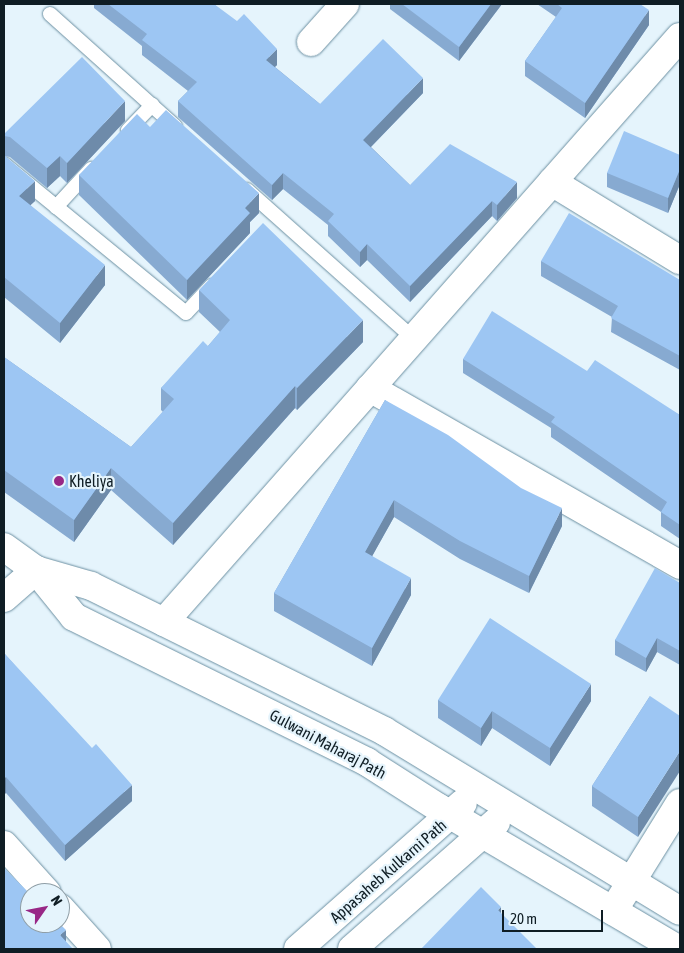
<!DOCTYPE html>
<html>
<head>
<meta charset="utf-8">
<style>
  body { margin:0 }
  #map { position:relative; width:684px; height:953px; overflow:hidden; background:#e5f4fc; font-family:"Asap Condensed",sans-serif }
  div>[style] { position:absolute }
  .roads { filter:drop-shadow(0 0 1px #6c90a2) drop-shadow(0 0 1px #6c90a2) }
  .lane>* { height:14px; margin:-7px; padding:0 7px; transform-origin:7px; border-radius:7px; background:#fff }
  .street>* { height:28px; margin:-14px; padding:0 14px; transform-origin:14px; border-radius:14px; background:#fff }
  .secondary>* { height:28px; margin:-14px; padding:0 14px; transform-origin:14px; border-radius:14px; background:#fff }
  .wall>* { inset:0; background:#87aad1 }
  .shaded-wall>* { inset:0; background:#6e8baa }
  .building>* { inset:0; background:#9dc6f3 }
  .dots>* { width:14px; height:14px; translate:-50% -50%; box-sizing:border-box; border:2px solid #e5f4fc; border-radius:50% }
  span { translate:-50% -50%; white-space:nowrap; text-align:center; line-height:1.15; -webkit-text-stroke:4.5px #e5f4fc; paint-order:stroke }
  .poi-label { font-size:16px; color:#0f1d24 }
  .left { translate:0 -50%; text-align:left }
  .street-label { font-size:16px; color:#0f1d24 }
  .frame { position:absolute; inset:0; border:5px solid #0f1d24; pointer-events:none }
  .north { position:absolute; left:20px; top:883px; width:50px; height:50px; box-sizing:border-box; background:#e5f4fc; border:1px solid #8f9ea6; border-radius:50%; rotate:57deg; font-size:14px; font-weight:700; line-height:20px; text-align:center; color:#0f1d24 }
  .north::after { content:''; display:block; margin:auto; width:18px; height:22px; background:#982786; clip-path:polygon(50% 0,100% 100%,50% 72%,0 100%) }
  .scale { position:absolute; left:502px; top:910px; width:101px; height:22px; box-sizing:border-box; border:2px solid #0f1d24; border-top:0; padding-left:6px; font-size:15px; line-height:18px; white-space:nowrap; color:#0f1d24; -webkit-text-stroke:4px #e5f4fc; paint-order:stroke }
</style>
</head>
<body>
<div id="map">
  <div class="roads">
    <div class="lane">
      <i style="left:50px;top:14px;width:168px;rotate:41.9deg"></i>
      <i style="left:128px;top:130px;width:35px;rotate:-46deg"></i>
      <i style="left:4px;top:164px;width:235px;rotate:39.3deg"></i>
      <i style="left:186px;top:313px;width:37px;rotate:-47deg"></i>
      <i style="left:247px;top:190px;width:224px;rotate:41.7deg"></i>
      <i style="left:56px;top:207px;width:52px;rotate:-47.4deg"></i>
    </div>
    <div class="street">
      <i style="left:311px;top:42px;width:51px;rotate:-48.2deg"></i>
      <i style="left:552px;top:182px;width:150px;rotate:31.4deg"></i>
      <i style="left:370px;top:388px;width:357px;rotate:29.7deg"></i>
      <i style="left:4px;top:598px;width:43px;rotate:-41.2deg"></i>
      <i style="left:164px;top:622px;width:780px;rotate:-48.59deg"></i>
      <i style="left:4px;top:845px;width:64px;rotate:48.1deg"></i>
      <i style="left:60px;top:908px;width:55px;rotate:47.9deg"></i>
      <i style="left:613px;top:911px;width:127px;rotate:-58.2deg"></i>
    </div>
    <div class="secondary">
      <i style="left:4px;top:547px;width:39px;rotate:36deg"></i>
      <i style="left:36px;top:570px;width:60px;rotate:51deg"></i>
      <i style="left:74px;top:617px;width:327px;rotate:26.3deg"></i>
      <i style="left:367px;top:762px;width:85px;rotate:32.6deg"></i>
      <i style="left:439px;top:808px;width:277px;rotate:30.6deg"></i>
      <i style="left:36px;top:570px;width:57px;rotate:16.2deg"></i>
      <i style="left:91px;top:586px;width:327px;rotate:26.3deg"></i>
      <i style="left:384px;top:731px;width:346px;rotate:31.3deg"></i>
      <i style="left:298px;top:949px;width:220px;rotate:-41.5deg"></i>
      <i style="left:352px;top:949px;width:192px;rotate:-41.4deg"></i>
    </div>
  </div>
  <div class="wall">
    <i style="clip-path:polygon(94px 4px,214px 4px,277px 65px,275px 67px,320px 104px,423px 93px,371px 147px,410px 185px,517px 198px,497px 221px,492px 216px,410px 302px,367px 260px,360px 267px,328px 236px,328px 225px,283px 189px,272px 200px,178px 117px,178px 101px,188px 91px,142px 55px,142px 46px,94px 8px)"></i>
    <i style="clip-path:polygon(390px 4px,502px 4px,459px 61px,390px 9px)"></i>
    <i style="clip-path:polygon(537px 4px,640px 4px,649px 25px,585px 118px,525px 76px,525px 61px,556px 17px)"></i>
    <i style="clip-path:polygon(125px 121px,67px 183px,60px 176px,47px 188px,10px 157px,5px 156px,35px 201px,30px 205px,105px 285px,60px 343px,4px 297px,4px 134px)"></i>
    <i style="clip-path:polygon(150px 127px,259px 213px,250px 222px,250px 233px,187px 300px,79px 195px,79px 175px)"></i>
    <i style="clip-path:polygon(680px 155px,680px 184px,668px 213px,607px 187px,607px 173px)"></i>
    <i style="clip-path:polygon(541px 261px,680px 280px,680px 370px,611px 332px,612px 317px,541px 276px)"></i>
    <i style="clip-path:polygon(199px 290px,363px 342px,297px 410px,295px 408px,173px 545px,111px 490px,74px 542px,4px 492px,4px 357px,131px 447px,163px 412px,161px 410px,161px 388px,208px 346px,220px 332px,199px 312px)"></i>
    <i style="clip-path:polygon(463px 359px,587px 371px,680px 415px,680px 539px,661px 526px,661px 512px,551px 437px,551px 428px,463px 373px)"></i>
    <i style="clip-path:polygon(385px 400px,562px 526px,529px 593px,460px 559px,394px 517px,372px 556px,411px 595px,372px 666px,274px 611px,274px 593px)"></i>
    <i style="clip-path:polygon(680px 583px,680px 665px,657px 652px,646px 672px,615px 655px,615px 640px)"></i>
    <i style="clip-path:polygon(4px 653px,132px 801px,65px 861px,6px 793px)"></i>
    <i style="clip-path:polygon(650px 696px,638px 837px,592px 806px,592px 786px)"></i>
    <i style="clip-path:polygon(438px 700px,591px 701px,550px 766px,492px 728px,481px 746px,438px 718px)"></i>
  </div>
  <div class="shaded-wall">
    <i style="clip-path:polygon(491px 4px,502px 4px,459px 61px,459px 47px)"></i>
    <i style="clip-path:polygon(649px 10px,649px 25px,585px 118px,585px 103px)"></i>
    <i style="clip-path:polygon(277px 49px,277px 65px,266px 75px,266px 60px)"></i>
    <i style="clip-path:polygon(423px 78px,423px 93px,363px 155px,363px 140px)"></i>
    <i style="clip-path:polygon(125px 101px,125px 121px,67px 183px,67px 163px)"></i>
    <i style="clip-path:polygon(60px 156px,60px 176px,47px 188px,47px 168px)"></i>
    <i style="clip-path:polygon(680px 169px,680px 184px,668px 213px,668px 198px)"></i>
    <i style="clip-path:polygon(283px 173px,283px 189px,272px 200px,272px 185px)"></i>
    <i style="clip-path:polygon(35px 181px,35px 201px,19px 216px,19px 196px)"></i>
    <i style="clip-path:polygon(517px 182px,517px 198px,497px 221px,497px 205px)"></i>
    <i style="clip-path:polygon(259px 193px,259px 213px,250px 222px,250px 233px,187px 300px,187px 280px,245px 208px)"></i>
    <i style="clip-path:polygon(492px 201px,492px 216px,410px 302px,410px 286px)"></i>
    <i style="clip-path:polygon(367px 244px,367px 260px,360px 267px,360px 252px)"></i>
    <i style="clip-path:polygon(105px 265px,105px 285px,60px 343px,60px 323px)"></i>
    <i style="clip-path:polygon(363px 320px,363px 342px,297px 410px,297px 388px)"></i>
    <i style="clip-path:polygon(295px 386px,295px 408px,173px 545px,173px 523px)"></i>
    <i style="clip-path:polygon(111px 468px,111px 490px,74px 542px,74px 520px)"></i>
    <i style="clip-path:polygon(394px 500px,394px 517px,365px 569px,365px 552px)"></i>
    <i style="clip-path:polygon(562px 508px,562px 526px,529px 593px,529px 576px)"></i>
    <i style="clip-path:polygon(411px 578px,411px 595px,372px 666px,372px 648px)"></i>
    <i style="clip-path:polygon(657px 638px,657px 652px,646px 672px,646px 658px)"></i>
    <i style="clip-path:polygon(591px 684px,591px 701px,550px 766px,550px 748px)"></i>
    <i style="clip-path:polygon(492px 711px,492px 728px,481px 746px,481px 728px)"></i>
    <i style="clip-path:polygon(680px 751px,680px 771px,638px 837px,638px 817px)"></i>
    <i style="clip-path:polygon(6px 777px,6px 793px,4px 795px,4px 778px)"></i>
    <i style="clip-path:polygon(132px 785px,132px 801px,65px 861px,65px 845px)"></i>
    <i style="clip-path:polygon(501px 907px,501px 929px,498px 910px)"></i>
    <i style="clip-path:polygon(66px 930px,66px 946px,60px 935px)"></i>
  </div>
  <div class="building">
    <i style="clip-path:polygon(108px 4px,214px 4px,237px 21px,244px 14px,277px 49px,266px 60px,320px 104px,383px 39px,423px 78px,363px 140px,410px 185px,450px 144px,517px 182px,497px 205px,492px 201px,410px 286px,367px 244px,360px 252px,328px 221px,334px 214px,283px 173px,272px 185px,178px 101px,197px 82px,142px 40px,147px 34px)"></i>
    <i style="clip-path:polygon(402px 4px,491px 4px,459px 47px)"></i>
    <i style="clip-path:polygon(557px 4px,640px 4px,649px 10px,585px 103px,525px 61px,562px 8px)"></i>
    <i style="clip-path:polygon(82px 57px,125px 101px,67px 163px,60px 156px,47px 168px,10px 137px,4px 136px,4px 134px)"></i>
    <i style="clip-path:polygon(166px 110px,259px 193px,245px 208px,250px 213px,187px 280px,79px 175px,137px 114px,150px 127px)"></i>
    <i style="clip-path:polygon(624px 131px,680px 155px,680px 169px,668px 198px,607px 173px)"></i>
    <i style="clip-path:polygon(4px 155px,35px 181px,19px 196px,105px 265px,60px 323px,4px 277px)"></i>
    <i style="clip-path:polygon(569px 213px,680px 280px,680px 356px,611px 318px,618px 306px,541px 261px)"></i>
    <i style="clip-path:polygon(263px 223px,363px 320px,297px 388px,295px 386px,173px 523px,111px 468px,74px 520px,4px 470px,4px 357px,131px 447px,174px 399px,161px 388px,203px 341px,208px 346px,230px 320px,199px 290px)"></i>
    <i style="clip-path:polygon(492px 311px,587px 371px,595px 360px,680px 415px,680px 525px,661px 512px,667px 502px,551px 422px,555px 417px,463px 359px)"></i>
    <i style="clip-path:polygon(385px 400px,448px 435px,521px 488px,562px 508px,529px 576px,460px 541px,394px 500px,365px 552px,411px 578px,372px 648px,274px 593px)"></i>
    <i style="clip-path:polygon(655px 568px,680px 583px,680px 651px,657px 638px,646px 658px,615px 640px)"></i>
    <i style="clip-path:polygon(490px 618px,591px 684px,550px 748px,492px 711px,481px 728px,438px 700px)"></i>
    <i style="clip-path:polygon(4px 653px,92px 748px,96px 744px,132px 785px,65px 845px,6px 777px,4px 778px)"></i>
    <i style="clip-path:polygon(650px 696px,680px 716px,680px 751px,638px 817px,592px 786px)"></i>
    <i style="clip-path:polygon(4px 868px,30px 894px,30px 923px,59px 923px,66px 930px,60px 935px,73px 949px,4px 949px)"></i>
    <i style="clip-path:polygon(481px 887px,501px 907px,498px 910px,537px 949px,421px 949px)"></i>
  </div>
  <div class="dots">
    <i style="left:59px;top:481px;background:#982786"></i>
  </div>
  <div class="poi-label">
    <span class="left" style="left:69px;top:481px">Kheliya</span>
  </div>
  <div class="street-label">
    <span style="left:328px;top:744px;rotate:28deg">Gulwani Maharaj Path</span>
    <span style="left:388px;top:871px;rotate:-41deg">Appasaheb Kulkarni Path</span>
  </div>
  <div class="frame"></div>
  <div class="north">N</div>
  <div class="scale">20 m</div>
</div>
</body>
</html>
